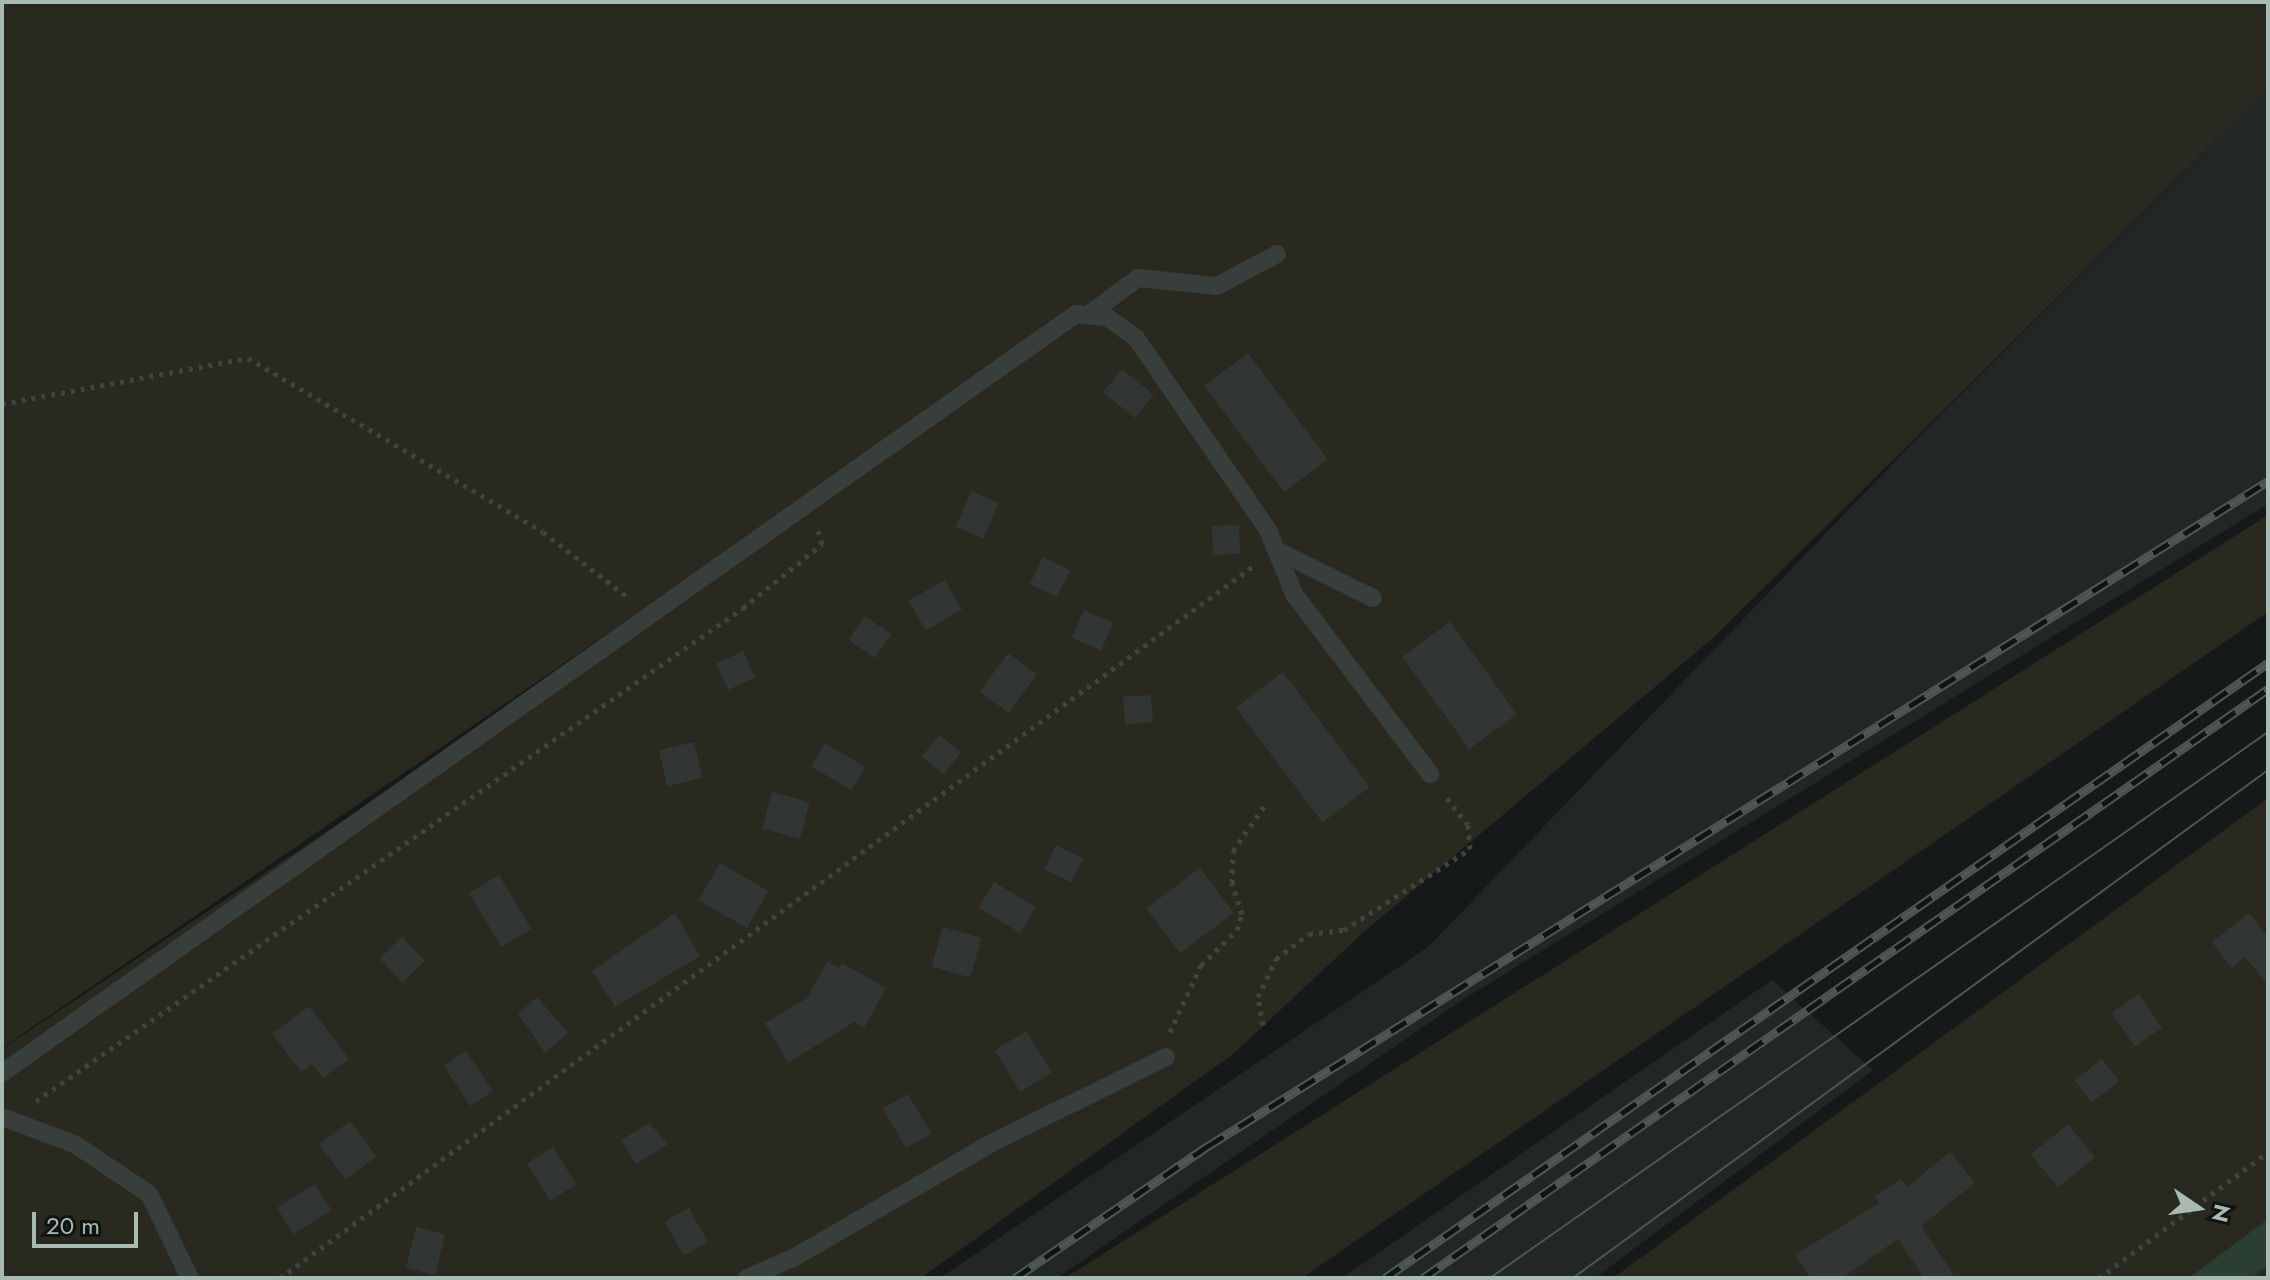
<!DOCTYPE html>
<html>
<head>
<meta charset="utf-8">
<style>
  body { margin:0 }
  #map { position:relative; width:2270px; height:1280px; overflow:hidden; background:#161919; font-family:Jost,sans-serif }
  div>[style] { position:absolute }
  .built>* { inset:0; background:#222625 }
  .green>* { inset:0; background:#292920 }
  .water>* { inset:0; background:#2b3e32 }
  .building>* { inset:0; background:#313534; transform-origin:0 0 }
  .path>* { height:5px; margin-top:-2.5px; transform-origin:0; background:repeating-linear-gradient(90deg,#3d4542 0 4px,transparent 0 10px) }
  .service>* { height:18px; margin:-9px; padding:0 9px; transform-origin:9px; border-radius:9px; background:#373e3c }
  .tram>* { height:2px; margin:-1px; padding:0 1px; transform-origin:1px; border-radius:1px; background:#4e5754 }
  .rail>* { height:9px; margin-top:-4.5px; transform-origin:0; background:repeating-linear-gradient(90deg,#111414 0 18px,#4e5754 0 36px); box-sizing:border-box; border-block:2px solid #4e5754 }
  span { translate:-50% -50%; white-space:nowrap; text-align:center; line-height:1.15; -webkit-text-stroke:7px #111414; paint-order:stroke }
  .frame { position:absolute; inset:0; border:4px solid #a8bab2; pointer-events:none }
  .north { position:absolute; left:2158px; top:1168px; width:80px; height:80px; -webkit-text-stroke:6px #111414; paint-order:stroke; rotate:103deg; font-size:22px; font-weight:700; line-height:32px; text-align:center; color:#a8bab2 }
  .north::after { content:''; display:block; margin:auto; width:28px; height:36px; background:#a8bab2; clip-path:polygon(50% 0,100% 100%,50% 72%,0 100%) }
  .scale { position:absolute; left:32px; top:1212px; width:106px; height:36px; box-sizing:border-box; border:4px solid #a8bab2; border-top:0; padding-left:10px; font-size:24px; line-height:28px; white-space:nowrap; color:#a8bab2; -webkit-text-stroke:6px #111414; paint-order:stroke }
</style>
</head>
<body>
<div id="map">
  <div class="built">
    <i style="clip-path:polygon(2268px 89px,2268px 504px,1464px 999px,1057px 1278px,940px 1278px,1428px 947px,1928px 427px)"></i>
    <i style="clip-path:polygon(1772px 980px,1873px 1070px,1595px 1278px,1342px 1278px)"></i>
  </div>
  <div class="green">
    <i style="clip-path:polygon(2px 2px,2268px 2px,2268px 89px,1713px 638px,1365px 931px,1233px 1054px,921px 1278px,2px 1278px,2px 1049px,650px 615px,788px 510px,2px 1048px)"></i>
    <i style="clip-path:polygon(2268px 515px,2268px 612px,1302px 1278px,1065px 1278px)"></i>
    <i style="clip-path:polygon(2268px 798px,2268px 1278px,1613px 1278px)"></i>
  </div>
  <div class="water">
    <i style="clip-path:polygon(2268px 1219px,2268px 1265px,2251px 1278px,2189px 1278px)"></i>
  </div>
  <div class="building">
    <i style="left:1248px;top:353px;width:133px;height:55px;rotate:53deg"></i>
    <i style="left:1122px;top:369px;width:41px;height:30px;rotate:39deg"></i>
    <i style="left:971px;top:491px;width:30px;height:39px;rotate:23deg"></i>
    <i style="left:1239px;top:525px;width:29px;height:27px;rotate:88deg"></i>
    <i style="left:1043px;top:557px;width:30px;height:30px;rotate:26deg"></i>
    <i style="left:945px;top:580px;width:34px;height:42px;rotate:60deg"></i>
    <i style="left:1084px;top:610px;width:32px;height:30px;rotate:24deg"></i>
    <i style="left:865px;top:616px;width:32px;height:29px;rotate:35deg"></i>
    <i style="left:1450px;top:622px;width:114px;height:59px;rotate:54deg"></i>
    <i style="left:743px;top:651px;width:29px;height:30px;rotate:65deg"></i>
    <i style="left:1008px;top:653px;width:36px;height:48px;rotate:36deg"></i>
    <i style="left:1283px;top:672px;width:144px;height:59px;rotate:53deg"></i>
    <i style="left:1151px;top:695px;width:27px;height:28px;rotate:86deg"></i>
    <i style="left:939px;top:735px;width:28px;height:28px;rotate:38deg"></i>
    <i style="left:694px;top:742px;width:37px;height:36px;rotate:77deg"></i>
    <i style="left:825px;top:743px;width:47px;height:27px;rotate:31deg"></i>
    <i style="left:772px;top:792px;width:39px;height:38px;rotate:15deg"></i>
    <i style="left:1056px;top:845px;width:30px;height:27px;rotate:26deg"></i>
    <i style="left:720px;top:863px;width:56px;height:43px;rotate:30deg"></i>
    <i style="left:1200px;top:868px;width:56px;height:67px;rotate:53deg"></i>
    <i style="left:499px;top:875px;width:63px;height:35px;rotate:59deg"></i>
    <i style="left:994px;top:882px;width:49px;height:30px;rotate:31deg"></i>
    <i style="clip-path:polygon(675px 913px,700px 956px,615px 1007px,592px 971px)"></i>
    <i style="clip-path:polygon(2249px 913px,2268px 938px,2268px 985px,2245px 957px,2232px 968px,2212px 942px)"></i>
    <i style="left:943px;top:927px;width:40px;height:41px;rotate:16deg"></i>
    <i style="left:402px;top:937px;width:33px;height:31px;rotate:46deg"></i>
    <i style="clip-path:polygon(827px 962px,839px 968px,842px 963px,886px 988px,864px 1028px,854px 1022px,788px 1063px,765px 1023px,807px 998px)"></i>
    <i style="left:2139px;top:994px;width:41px;height:33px;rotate:56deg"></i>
    <i style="clip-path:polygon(537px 997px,568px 1033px,545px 1053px,518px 1014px)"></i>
    <i style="clip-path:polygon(309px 1006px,349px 1059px,323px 1078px,312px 1064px,301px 1072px,272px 1034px)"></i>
    <i style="left:1026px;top:1031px;width:49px;height:37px;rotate:58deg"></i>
    <i style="left:466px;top:1051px;width:48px;height:27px;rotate:56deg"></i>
    <i style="left:2102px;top:1059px;width:28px;height:35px;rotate:52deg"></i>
    <i style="left:908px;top:1094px;width:46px;height:29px;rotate:60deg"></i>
    <i style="left:350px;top:1121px;width:44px;height:39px;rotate:53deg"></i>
    <i style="clip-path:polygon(649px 1123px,668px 1144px,636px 1164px,621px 1140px)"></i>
    <i style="left:2068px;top:1124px;width:43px;height:48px;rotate:51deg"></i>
    <i style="left:553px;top:1147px;width:44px;height:31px;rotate:58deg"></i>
    <i style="clip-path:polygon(1950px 1152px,1975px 1183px,1921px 1226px,1954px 1275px,1924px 1278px,1898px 1239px,1842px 1278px,1811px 1278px,1795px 1255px,1879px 1203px,1875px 1196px,1901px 1179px,1907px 1187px)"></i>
    <i style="left:315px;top:1184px;width:31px;height:45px;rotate:58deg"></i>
    <i style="left:689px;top:1208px;width:39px;height:28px;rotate:61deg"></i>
    <i style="left:416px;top:1227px;width:30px;height:42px;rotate:14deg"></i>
  </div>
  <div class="path">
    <i style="left:2px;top:404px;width:250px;rotate:-10.6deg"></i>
    <i style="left:248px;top:358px;width:342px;rotate:30.5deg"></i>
    <i style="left:543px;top:532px;width:110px;rotate:37.6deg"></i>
    <i style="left:1263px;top:1025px;width:28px;rotate:-100deg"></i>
    <i style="left:1258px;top:997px;width:42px;rotate:-64.7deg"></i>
    <i style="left:1276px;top:959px;width:41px;rotate:-37.1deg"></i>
    <i style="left:1309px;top:934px;width:35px;rotate:-7deg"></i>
    <i style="left:1344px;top:930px;width:150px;rotate:-32.7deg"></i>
    <i style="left:1470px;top:849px;width:24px;rotate:-95deg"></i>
    <i style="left:1468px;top:825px;width:39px;rotate:-128deg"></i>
    <i style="left:1170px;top:1032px;width:74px;rotate:-65.2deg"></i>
    <i style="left:1201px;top:965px;width:50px;rotate:-44.2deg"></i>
    <i style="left:1237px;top:930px;width:17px;rotate:-73deg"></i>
    <i style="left:1242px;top:914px;width:33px;rotate:-108deg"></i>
    <i style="left:1232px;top:883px;width:32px;rotate:-88deg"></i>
    <i style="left:1233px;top:851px;width:56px;rotate:-55.2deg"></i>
    <i style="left:36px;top:1101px;width:862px;rotate:-34.89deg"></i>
    <i style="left:743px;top:608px;width:102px;rotate:-39deg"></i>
    <i style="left:822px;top:544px;width:15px;rotate:-106deg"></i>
    <i style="left:280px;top:1278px;width:1208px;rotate:-36.18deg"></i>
    <i style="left:2099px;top:1278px;width:211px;rotate:-36.7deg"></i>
  </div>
  <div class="service">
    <i style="left:1088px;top:315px;width:62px;rotate:-36.5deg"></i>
    <i style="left:1138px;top:278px;width:79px;rotate:5.8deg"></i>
    <i style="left:1217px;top:286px;width:68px;rotate:-28.1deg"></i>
    <i style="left:1276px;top:550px;width:108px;rotate:26.3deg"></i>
    <i style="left:2px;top:1073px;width:1315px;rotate:-35.25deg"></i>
    <i style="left:1076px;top:314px;width:31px;rotate:6deg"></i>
    <i style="left:1107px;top:317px;width:36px;rotate:36deg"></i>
    <i style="left:1136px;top:338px;width:233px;rotate:55.5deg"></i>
    <i style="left:1268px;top:530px;width:69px;rotate:67.9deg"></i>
    <i style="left:1294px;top:594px;width:226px;rotate:52.9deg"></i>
    <i style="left:2px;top:1117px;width:79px;rotate:20.7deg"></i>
    <i style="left:76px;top:1145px;width:88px;rotate:33.9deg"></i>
    <i style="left:149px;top:1194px;width:93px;rotate:64deg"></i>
    <i style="left:747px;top:1278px;width:52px;rotate:-23.6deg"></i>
    <i style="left:795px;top:1257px;width:228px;rotate:-30.1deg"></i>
    <i style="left:992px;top:1143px;width:194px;rotate:-26.3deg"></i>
  </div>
  <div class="tram">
    <i style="left:1490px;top:1278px;width:950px;rotate:-35.06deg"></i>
    <i style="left:1573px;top:1278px;width:861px;rotate:-36.16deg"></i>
  </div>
  <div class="rail">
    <i style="left:1015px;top:1278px;width:234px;rotate:-34.4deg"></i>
    <i style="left:1208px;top:1146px;width:1251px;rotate:-32.1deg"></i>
    <i style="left:1385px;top:1278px;width:1076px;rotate:-34.86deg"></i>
    <i style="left:1423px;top:1278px;width:1030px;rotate:-34.88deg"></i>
  </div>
  <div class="frame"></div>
  <div class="north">N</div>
  <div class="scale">20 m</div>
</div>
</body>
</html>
